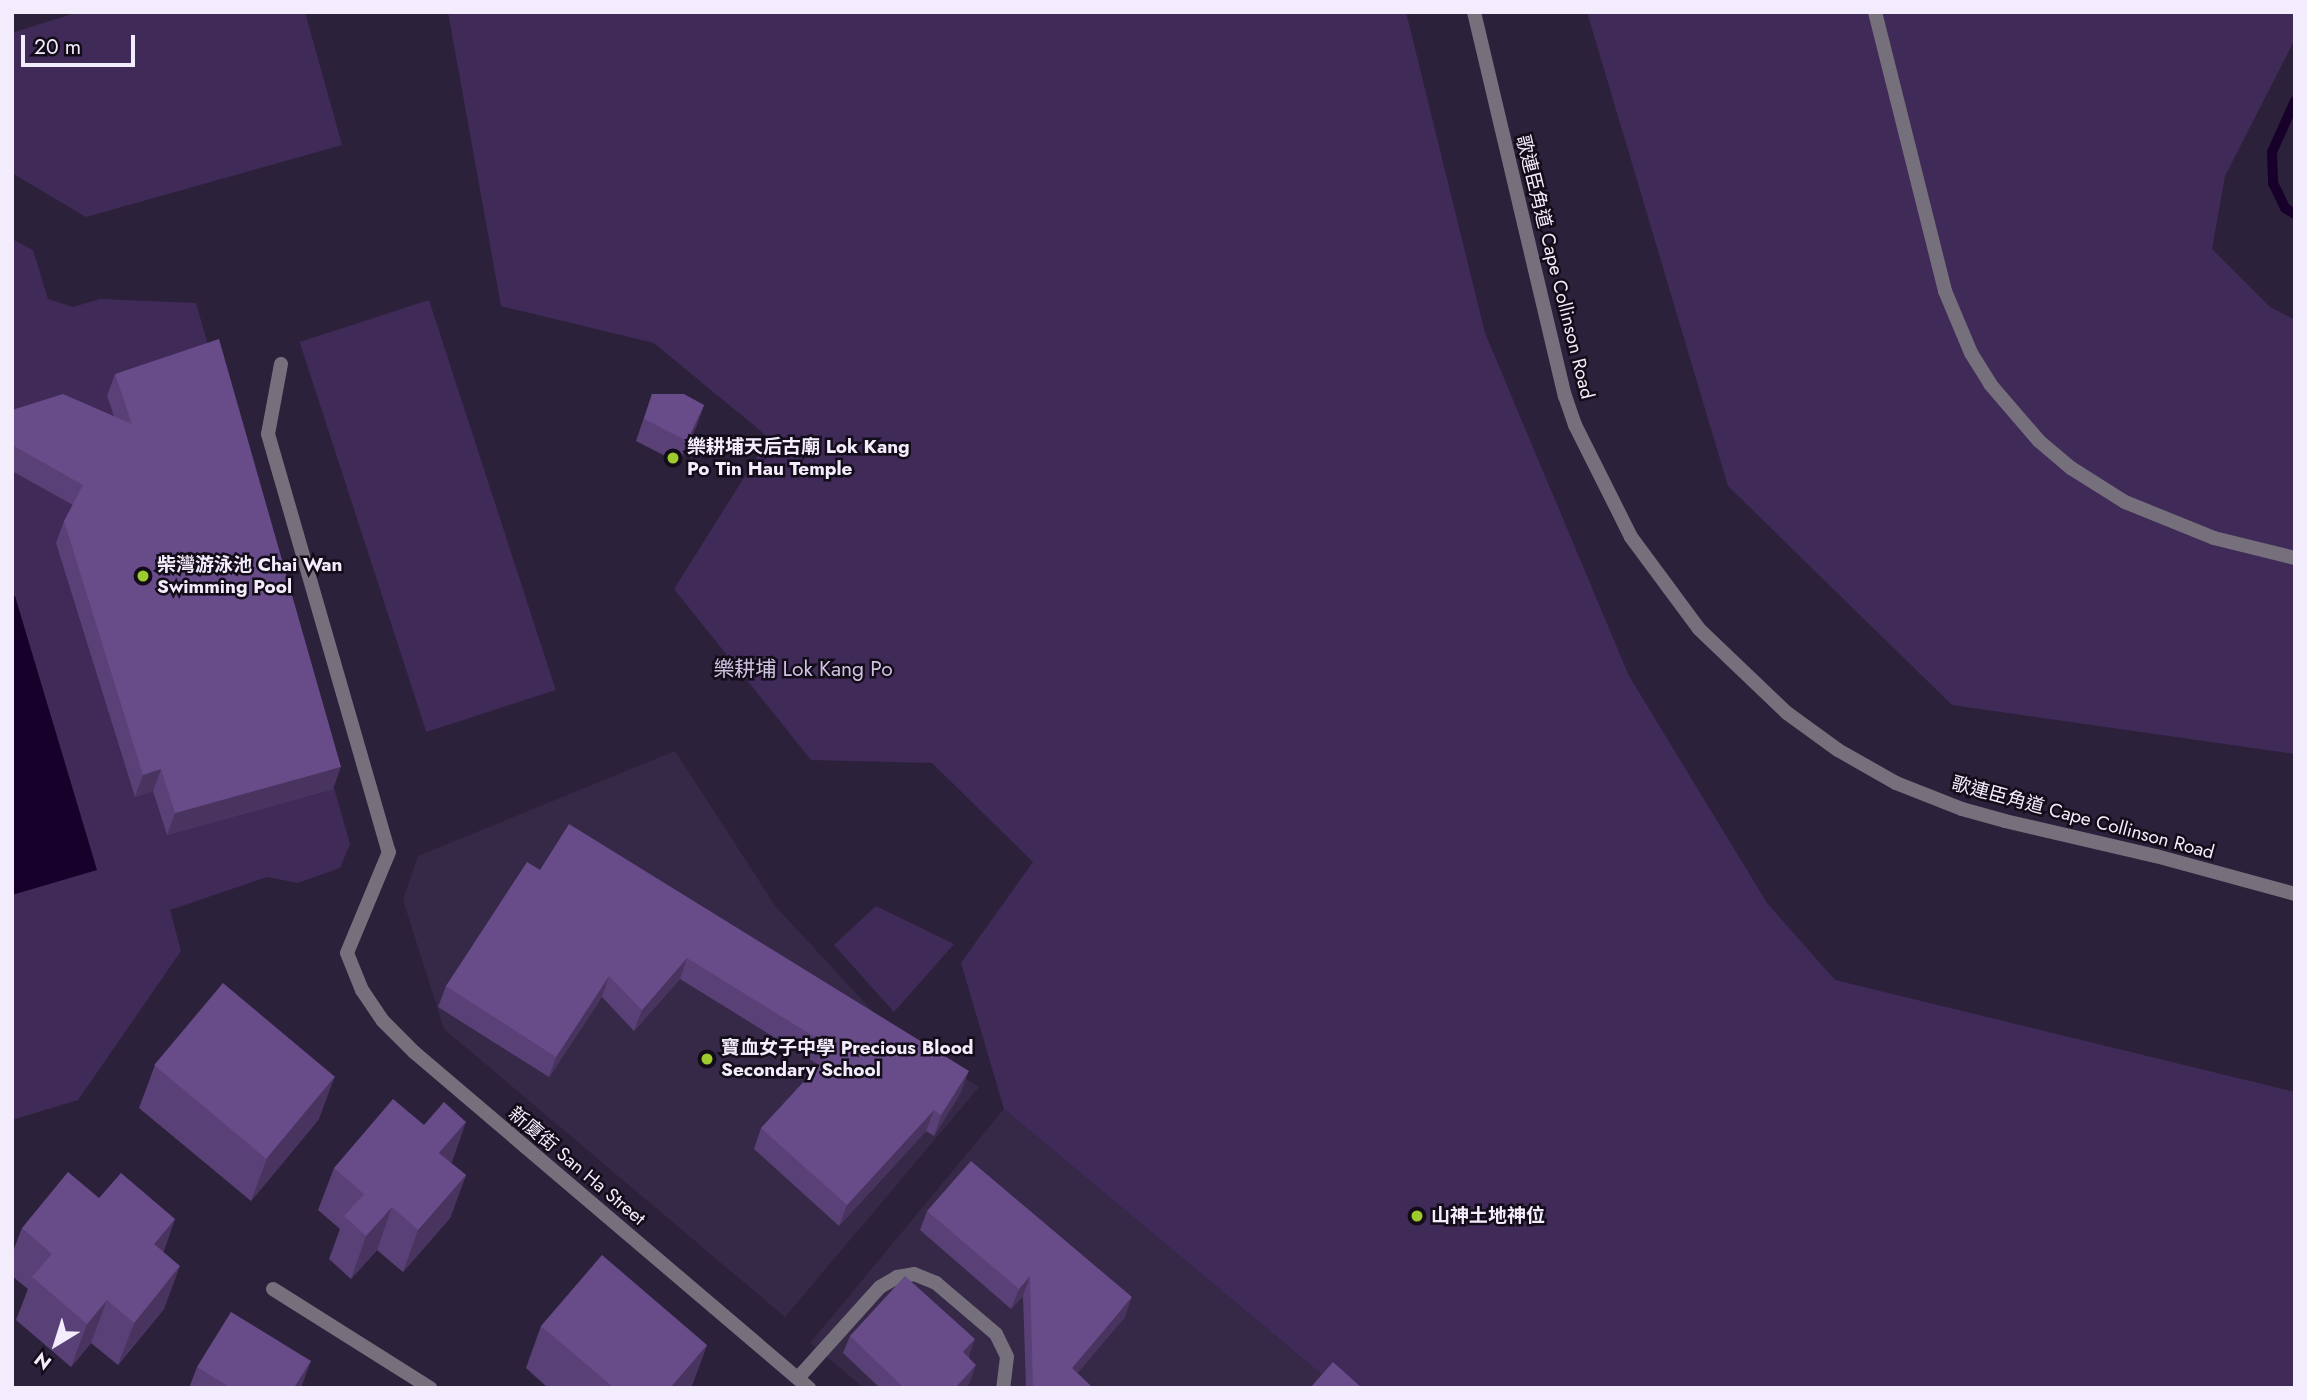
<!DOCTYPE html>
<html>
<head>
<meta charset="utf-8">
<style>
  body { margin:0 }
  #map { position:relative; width:2307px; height:1400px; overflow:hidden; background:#2c213a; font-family:Jost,"Noto Sans TC",sans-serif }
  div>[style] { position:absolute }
  .built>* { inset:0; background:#362847 }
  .green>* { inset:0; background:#402a58; transform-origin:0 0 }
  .water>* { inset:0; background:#17012a }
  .stream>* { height:10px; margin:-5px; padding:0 5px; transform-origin:5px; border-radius:5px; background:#17012a }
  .lane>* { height:14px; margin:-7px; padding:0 7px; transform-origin:7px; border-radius:7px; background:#76707d }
  .street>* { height:14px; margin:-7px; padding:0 7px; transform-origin:7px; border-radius:7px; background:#76707d }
  .wall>* { inset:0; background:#594076 }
  .shaded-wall>* { inset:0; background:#493460 }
  .building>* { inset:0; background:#684b89; transform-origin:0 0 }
  .dots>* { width:19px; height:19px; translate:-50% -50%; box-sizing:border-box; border:4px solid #120d18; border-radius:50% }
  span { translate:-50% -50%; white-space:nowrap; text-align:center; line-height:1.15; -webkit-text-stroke:5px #120d18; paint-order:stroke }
  .street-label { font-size:19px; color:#f3ecfd }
  .poi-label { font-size:19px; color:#f3ecfd; font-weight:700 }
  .left { translate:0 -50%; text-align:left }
  .neighbourhood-label { font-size:21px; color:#cfc1e2 }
  .frame { position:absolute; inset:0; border:14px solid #f3ecfd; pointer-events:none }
  .north { position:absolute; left:21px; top:1309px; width:70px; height:70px; -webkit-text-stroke:5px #120d18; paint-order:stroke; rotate:218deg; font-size:19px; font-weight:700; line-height:28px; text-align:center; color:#f3ecfd }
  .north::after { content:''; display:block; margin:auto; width:24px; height:32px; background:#f3ecfd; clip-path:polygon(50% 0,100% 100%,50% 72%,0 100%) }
  .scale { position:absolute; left:21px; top:35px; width:114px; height:32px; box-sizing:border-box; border:4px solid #f3ecfd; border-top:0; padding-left:9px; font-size:21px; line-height:24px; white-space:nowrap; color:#f3ecfd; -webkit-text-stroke:5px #120d18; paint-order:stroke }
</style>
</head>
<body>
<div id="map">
  <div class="built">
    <i style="clip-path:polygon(675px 751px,776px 907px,891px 1031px,979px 1087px,785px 1317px,444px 1029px,403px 900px,418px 856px)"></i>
    <i style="clip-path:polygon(1004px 1109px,1338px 1388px,864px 1388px,810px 1343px)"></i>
  </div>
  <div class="green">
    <i style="clip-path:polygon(78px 12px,305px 12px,342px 145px,86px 217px,12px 173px,12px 33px)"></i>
    <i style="clip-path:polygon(448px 12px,1406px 12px,1485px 333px,1629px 676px,1767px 903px,1835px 980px,2295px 1092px,2295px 1388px,1338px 1388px,1004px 1109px,961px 963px,1033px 862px,932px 763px,811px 760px,674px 589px,769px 438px,654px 343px,501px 306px)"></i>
    <i style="clip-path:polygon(1587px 12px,2295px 12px,2295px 39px,2225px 176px,2212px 249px,2270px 307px,2295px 320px,2295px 754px,1952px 705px,1728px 486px)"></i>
    <i style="clip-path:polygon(12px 239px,33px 250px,48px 299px,73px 307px,100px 299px,196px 303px,350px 844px,340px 868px,298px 883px,267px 877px,170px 910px,181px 951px,78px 1100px,12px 1120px)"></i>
    <i style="left:429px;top:300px;width:410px;height:136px;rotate:72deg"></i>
    <i style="clip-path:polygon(876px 906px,954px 944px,894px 1012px,834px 945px)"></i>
  </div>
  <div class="water">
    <i style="clip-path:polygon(15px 596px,97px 870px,12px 895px,12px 597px)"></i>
  </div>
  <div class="stream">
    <i style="left:2295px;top:101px;width:56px;rotate:114.3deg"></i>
    <i style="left:2272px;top:152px;width:31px;rotate:88deg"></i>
    <i style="left:2273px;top:183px;width:28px;rotate:64deg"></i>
    <i style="left:2285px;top:208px;width:12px;rotate:31deg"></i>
  </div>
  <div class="lane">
    <i style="left:1875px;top:12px;width:288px;rotate:75.9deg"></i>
    <i style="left:1945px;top:291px;width:67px;rotate:67.2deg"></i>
    <i style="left:1971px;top:353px;width:36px;rotate:58deg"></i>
    <i style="left:1990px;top:384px;width:75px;rotate:49.3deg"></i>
    <i style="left:2039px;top:441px;width:42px;rotate:40.2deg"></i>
    <i style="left:2071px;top:468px;width:64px;rotate:32.2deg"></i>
    <i style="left:2125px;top:502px;width:96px;rotate:22deg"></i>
    <i style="left:2214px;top:538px;width:83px;rotate:13.9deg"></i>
    <i style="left:281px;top:364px;width:71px;rotate:100.5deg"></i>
    <i style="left:268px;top:434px;width:435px;rotate:73.9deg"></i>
    <i style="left:389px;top:852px;width:109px;rotate:112.6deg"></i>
    <i style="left:798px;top:1378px;width:122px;rotate:-48deg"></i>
    <i style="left:880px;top:1287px;width:20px;rotate:-30deg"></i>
    <i style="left:897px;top:1277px;width:17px;rotate:-10deg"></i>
    <i style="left:914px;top:1274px;width:24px;rotate:22deg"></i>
    <i style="left:936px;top:1283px;width:79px;rotate:40.4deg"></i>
    <i style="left:996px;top:1334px;width:25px;rotate:64deg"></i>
    <i style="left:1007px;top:1357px;width:31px;rotate:97deg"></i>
  </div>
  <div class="street">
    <i style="left:1474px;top:12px;width:395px;rotate:76.7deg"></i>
    <i style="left:1565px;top:396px;width:31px;rotate:71deg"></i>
    <i style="left:1575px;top:425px;width:125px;rotate:63.4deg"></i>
    <i style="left:1631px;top:537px;width:114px;rotate:53.5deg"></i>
    <i style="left:1699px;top:629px;width:122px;rotate:43.7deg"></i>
    <i style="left:1787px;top:713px;width:63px;rotate:36deg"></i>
    <i style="left:1838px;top:750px;width:67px;rotate:29.6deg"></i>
    <i style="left:1896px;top:783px;width:71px;rotate:21.5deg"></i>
    <i style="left:1962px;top:809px;width:45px;rotate:15.6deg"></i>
    <i style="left:2005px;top:821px;width:155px;rotate:13.1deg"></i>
    <i style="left:2156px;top:856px;width:144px;rotate:15.3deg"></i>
    <i style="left:347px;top:953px;width:40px;rotate:68deg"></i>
    <i style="left:362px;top:990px;width:37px;rotate:56deg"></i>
    <i style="left:383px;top:1021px;width:44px;rotate:45deg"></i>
    <i style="left:414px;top:1052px;width:519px;rotate:40.39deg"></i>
    <i style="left:273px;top:1289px;width:186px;rotate:32.2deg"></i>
  </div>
  <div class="wall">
    <i style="clip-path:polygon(115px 374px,333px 789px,167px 835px,153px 791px,135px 797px,56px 543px,64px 521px,73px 505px,12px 471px,12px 410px,114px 416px,107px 396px)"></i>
    <i style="clip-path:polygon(652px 394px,704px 405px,696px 427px,679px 463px,636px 441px)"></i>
    <i style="clip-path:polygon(540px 870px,961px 1092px,934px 1136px,926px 1131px,839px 1226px,754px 1149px,761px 1128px,819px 1065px,680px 979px,634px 1031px,602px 997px,549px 1077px,438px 1007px,446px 986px)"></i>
    <i style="clip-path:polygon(155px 1065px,319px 1119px,251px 1201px,139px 1108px)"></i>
    <i style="clip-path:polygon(451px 1163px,466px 1175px,450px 1218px,403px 1272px,377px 1250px,351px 1279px,329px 1259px,340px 1229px,318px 1210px,334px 1168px)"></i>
    <i style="clip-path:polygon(927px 1211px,1125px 1317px,1077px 1373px,1093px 1388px,1026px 1388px,1023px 1296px,1011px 1309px,920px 1230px)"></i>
    <i style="clip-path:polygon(175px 1219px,163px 1252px,164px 1309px,118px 1365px,91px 1343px,71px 1367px,16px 1320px,28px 1289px,12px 1276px,12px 1254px,22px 1228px)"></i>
    <i style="clip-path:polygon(541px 1326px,707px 1345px,691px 1388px,548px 1388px,526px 1368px)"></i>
    <i style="clip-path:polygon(850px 1336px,969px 1356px,970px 1382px,965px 1388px,880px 1388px,843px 1353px)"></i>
    <i style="clip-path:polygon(197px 1367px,301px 1388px,189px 1388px)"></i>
  </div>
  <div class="shaded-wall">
    <i style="clip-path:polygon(704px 405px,696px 427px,679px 463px,687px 441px)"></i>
    <i style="clip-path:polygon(341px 767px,333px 789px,167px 835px,175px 813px)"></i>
    <i style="clip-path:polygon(161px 769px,153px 791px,135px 797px,143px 775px)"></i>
    <i style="clip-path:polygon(687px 958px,680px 979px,634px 1031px,642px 1010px)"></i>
    <i style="clip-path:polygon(609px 976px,602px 997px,549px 1077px,556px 1057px)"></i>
    <i style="clip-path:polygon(969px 1071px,961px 1092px,934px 1136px,941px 1115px)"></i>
    <i style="clip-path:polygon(335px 1076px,319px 1119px,251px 1201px,267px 1158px)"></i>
    <i style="clip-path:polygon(934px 1110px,926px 1131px,839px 1226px,847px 1205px)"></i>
    <i style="clip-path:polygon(466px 1122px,451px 1165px,439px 1153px)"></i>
    <i style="clip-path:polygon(466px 1175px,450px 1218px,403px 1272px,418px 1230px)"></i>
    <i style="clip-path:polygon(392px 1207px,377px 1250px,351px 1279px,366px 1236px)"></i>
    <i style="clip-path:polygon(175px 1219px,160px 1262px,154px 1244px)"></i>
    <i style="clip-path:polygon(180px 1266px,164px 1309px,118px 1365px,134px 1323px)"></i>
    <i style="clip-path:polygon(1030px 1276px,1023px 1296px,1011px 1309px,1019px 1289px)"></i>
    <i style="clip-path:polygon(1132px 1297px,1125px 1317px,1065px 1388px,1072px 1368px)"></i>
    <i style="clip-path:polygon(107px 1300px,91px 1343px,71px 1367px,87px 1324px)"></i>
    <i style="clip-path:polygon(975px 1339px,969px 1356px,957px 1369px,963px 1352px)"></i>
    <i style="clip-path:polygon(707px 1345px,691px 1388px,670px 1388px)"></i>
    <i style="clip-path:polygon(311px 1361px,301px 1388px,294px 1388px)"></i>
    <i style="clip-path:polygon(976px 1365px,970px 1382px,965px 1388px,955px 1388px)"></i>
  </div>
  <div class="building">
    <i style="clip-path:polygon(219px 339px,341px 767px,175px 813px,161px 769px,143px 775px,64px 521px,83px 485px,12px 445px,12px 410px,63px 394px,132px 424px,115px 374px)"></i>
    <i style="clip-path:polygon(652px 394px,684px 394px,704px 405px,687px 441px,644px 419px)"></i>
    <i style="clip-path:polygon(569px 824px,969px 1071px,941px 1115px,934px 1110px,847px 1205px,761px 1128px,834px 1049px,687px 958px,642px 1010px,609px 976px,556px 1057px,446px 986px,527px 862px,540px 870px)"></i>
    <i style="left:223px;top:983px;width:146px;height:107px;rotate:40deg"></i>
    <i style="clip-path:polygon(393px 1099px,424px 1125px,444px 1102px,466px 1122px,439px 1153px,466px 1175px,418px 1230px,392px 1207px,366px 1236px,344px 1216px,364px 1194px,334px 1168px)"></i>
    <i style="clip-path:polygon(971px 1161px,1132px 1297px,1072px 1368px,1093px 1388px,1033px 1388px,1030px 1276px,1019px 1289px,927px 1211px)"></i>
    <i style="clip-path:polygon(68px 1172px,99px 1198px,121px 1173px,175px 1219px,154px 1244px,180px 1266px,134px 1323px,107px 1300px,87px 1324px,32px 1277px,52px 1254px,22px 1228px)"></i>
    <i style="clip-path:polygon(602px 1255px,707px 1345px,670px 1388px,614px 1388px,541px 1326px)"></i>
    <i style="clip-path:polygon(905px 1276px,975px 1339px,963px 1352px,976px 1365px,955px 1388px,904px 1388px,850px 1336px)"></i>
    <i style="clip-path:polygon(231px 1312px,311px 1361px,294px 1388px,231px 1388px,197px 1367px)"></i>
    <i style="clip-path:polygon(1333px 1362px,1362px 1388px,1310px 1388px)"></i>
  </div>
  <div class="dots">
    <i style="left:673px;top:458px;background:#9fca2e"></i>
    <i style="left:143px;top:576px;background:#9fca2e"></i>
    <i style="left:707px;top:1059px;background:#9fca2e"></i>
    <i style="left:1417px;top:1216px;background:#9fca2e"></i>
  </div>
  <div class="street-label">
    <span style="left:1555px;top:267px;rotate:76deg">歌連臣角道 Cape Collinson Road</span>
    <span style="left:2083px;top:818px;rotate:15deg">歌連臣角道 Cape Collinson Road</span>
    <span style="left:577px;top:1166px;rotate:40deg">新廈街 San Ha Street</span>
  </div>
  <div class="poi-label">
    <span class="left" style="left:687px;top:458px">樂耕埔天后古廟 Lok Kang<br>Po Tin Hau Temple</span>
    <span class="left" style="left:157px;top:576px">柴灣游泳池 Chai Wan<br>Swimming Pool</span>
    <span class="left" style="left:721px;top:1059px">寶血女子中學 Precious Blood<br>Secondary School</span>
    <span class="left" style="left:1431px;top:1216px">山神土地神位</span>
  </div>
  <div class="neighbourhood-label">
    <span style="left:803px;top:669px">樂耕埔 Lok Kang Po</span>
  </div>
  <div class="frame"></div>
  <div class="north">N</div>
  <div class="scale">20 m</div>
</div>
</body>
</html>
